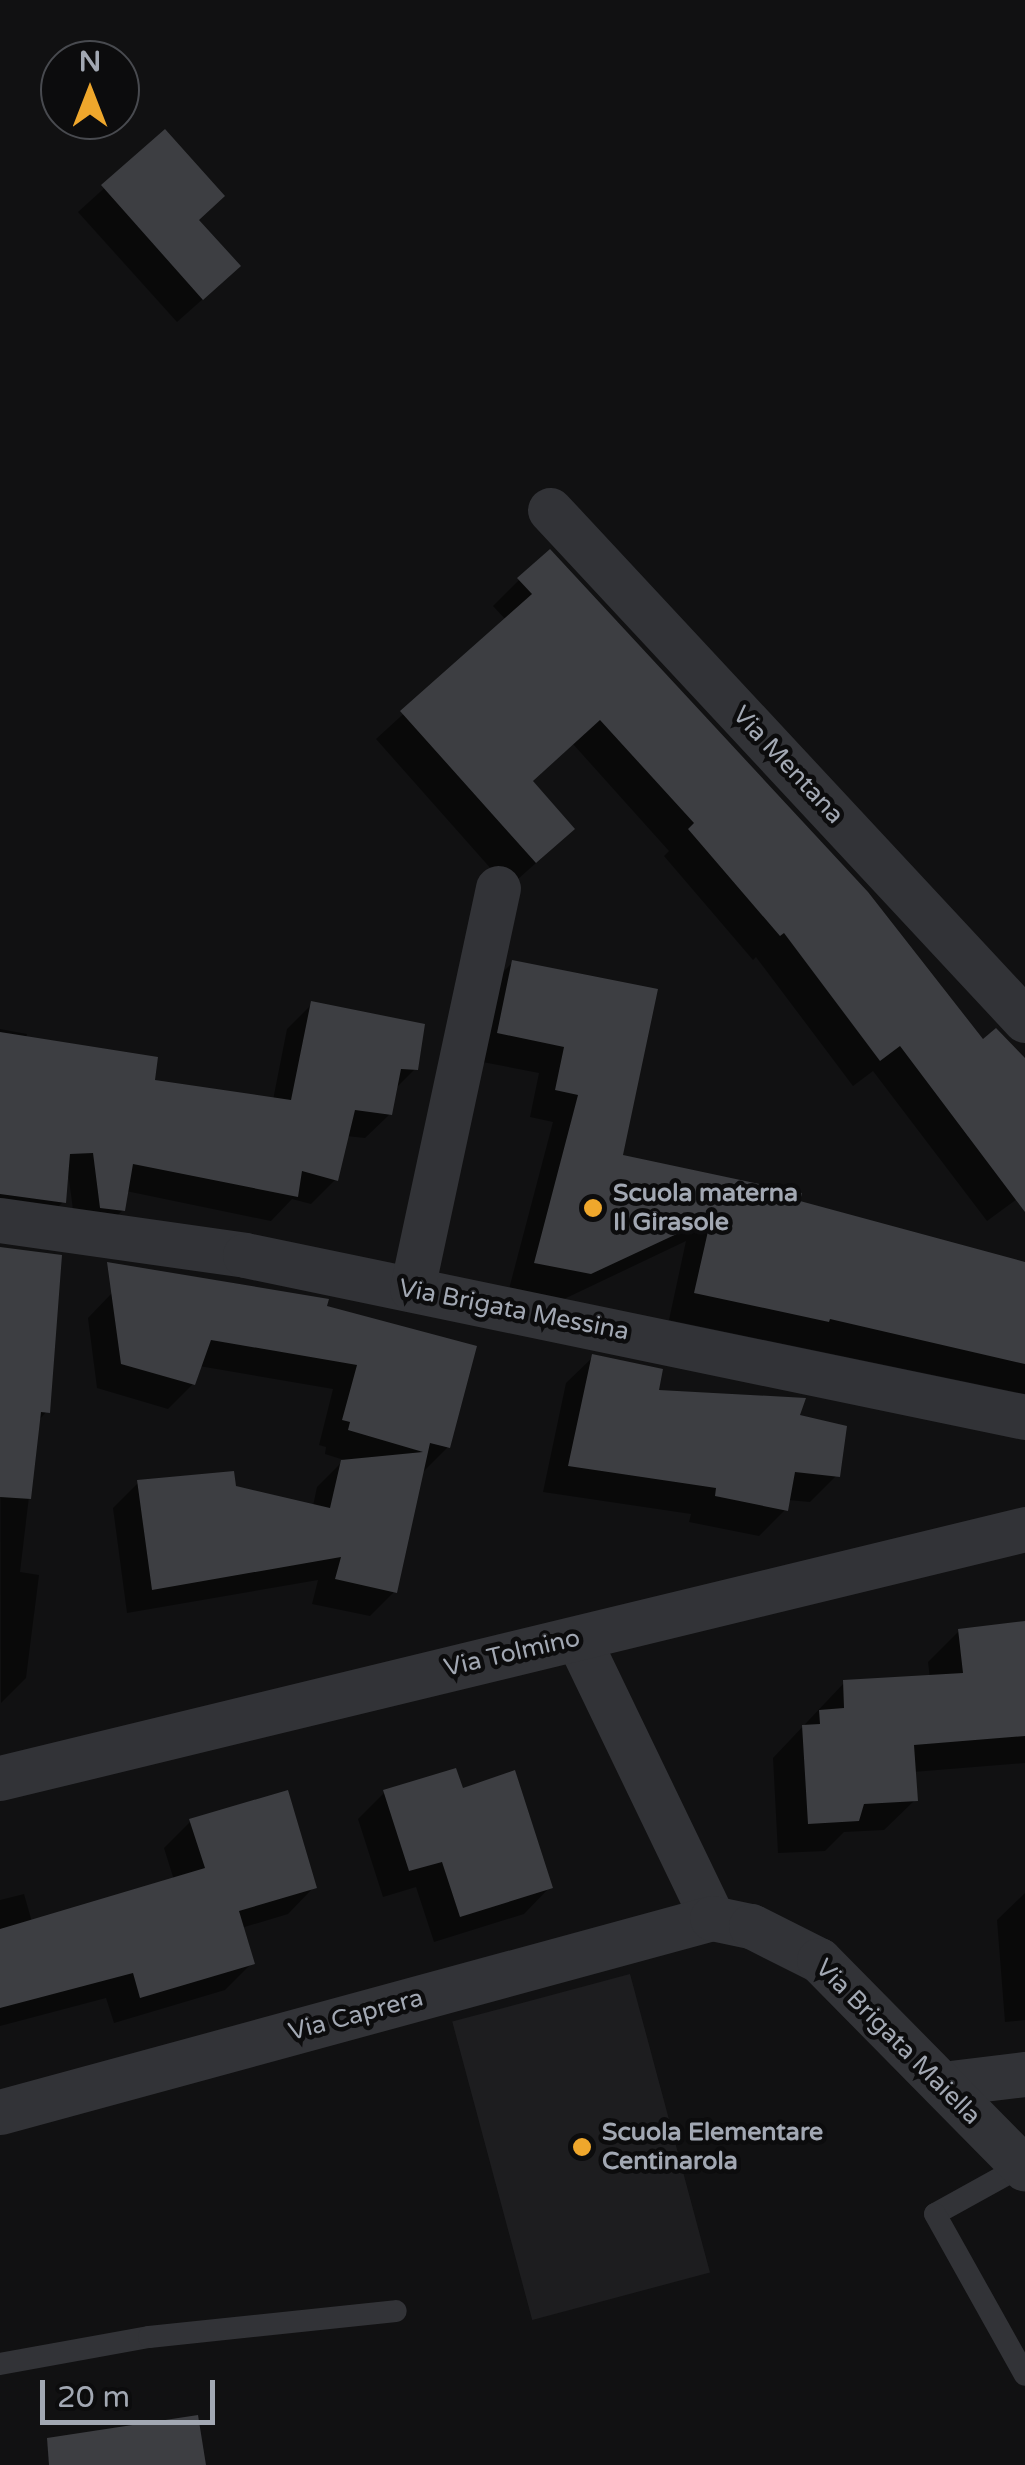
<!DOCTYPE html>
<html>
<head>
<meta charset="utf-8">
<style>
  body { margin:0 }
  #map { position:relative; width:1025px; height:2465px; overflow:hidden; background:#111112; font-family:"Varela Round",sans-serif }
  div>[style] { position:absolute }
  .built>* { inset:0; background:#1d1d1f; transform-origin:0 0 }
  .shadow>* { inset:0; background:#0007 }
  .building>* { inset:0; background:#3d3e42 }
  .lane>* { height:22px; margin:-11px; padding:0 11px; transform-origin:11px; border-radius:11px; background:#323337 }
  .street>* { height:45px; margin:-22.5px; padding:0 22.5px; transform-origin:22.5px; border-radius:22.5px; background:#323337 }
  .dots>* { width:28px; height:28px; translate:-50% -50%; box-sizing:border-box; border:5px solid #0c0c0d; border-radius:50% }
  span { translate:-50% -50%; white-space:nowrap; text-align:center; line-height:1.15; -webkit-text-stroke:9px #0c0c0d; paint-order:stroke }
  .street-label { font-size:25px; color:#a2a8b3 }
  .poi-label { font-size:25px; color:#a2a8b3; font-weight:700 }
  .left { translate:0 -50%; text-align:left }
  .north { position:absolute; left:40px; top:40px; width:100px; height:100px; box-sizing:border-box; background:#0c0c0d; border:2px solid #484a4f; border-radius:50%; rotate:0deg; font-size:28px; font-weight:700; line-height:40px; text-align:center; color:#a2a8b3 }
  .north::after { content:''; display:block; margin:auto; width:35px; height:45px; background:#efa72c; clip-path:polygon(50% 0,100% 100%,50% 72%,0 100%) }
  .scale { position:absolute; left:40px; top:2380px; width:175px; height:45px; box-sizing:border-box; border:5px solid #a2a8b3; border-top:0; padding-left:12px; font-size:30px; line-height:35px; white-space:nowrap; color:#a2a8b3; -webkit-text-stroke:8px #0c0c0d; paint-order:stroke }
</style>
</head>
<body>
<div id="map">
  <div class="built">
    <i style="left:630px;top:1974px;width:309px;height:184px;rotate:75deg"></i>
  </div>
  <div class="shadow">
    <i style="clip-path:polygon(165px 133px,197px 221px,213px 290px,177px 322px,78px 212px)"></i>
    <i style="clip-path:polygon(519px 580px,982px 1043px,1025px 1062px,1025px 1193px,987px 1221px,873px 1071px,853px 1086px,756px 957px,753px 960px,664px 856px,669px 851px,573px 744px,531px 782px,546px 854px,508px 888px,376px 739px,506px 620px,493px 606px)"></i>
    <i style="clip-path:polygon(513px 962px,655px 991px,620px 1157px,1025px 1264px,1025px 1394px,669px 1320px,686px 1241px,562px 1300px,509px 1289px,553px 1122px,530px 1117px,539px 1073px,472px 1060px,486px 989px)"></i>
    <i style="clip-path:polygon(312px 1004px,415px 1069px,394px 1090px,390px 1114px,365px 1138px,346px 1136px,336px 1179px,311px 1204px,292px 1199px,271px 1221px,126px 1191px,123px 1210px,98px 1235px,76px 1232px,68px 1172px,63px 1202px,39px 1226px,0 1221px,0 1029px,27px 1034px,26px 1038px,152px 1083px,273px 1100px,287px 1029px)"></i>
    <i style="clip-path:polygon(214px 1280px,326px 1301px,324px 1308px,448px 1447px,423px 1472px,394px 1592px,370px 1616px,312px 1604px,318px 1580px,127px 1613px,113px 1508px,138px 1483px,234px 1488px,313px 1506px,317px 1487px,344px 1460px,325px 1454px,326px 1447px,319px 1445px,333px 1389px,199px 1366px,193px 1384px,168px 1409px,97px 1388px,88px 1318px,112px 1293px,193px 1300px)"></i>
    <i style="clip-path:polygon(0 1283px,47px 1411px,38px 1421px,20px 1572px,39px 1575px,26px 1678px,1px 1703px)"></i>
    <i style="clip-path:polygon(593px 1357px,656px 1393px,797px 1417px,837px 1475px,810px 1502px,788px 1500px,786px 1509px,759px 1536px,689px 1522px,691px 1514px,543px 1492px,566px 1383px)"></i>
    <i style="clip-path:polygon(1025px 1624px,1025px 1763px,913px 1772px,915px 1800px,884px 1830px,844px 1832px,825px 1851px,778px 1853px,773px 1758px,844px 1683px,930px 1678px,928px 1662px,959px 1631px)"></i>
    <i style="clip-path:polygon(461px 1791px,550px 1887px,524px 1914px,434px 1942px,416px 1887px,383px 1897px,358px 1819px,385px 1792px)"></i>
    <i style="clip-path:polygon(191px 1821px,314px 1887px,288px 1914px,241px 1928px,252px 1963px,225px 1990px,114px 2023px,106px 1998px,0 2026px,0 1900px,24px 1894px,32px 1922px,174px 1880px,164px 1848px)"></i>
    <i style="clip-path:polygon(1025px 1893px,1025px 2020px,1005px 2022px,997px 1920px)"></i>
  </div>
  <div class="building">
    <i style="clip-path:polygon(165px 129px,225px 196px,199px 220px,241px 266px,203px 300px,101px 185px)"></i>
    <i style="clip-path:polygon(550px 549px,868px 892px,983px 1039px,996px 1028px,1025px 1058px,1025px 1212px,900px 1046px,880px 1061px,784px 933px,780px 936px,688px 829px,694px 823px,600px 720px,533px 781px,575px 829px,536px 863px,400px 711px,532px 594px,517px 578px)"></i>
    <i style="clip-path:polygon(512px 960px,658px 989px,623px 1155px,802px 1193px,800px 1201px,1025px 1262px,1025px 1364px,830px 1319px,829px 1322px,694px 1293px,711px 1218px,591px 1274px,534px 1263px,578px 1095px,555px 1090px,564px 1047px,497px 1033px)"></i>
    <i style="clip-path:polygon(311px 1001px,425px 1024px,418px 1070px,401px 1069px,392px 1115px,355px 1110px,338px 1181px,302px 1171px,298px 1197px,133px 1164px,125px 1211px,100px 1208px,93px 1153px,70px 1154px,66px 1203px,0 1194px,0 1032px,158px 1057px,155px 1080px,291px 1100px)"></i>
    <i style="clip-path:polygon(0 1247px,62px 1255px,50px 1413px,41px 1412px,31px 1499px,0 1497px)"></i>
    <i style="clip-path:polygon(107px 1262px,329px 1299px,327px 1306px,477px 1346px,450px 1448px,430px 1443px,397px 1593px,335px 1579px,341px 1557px,152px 1590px,137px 1480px,234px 1471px,236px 1486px,330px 1508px,341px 1460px,423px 1452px,348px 1430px,350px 1422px,342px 1420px,357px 1365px,211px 1340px,195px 1385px,121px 1364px)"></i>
    <i style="clip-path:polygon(592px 1354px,663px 1369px,659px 1390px,806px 1398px,800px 1415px,847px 1426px,840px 1477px,795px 1472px,788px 1511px,715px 1496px,716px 1488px,568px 1466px)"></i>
    <i style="clip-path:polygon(1025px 1621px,1025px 1736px,914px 1745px,918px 1801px,864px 1804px,859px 1821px,808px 1824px,802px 1725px,820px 1724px,819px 1710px,844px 1708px,843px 1680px,963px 1673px,958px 1629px)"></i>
    <i style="clip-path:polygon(456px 1768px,463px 1788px,515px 1770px,553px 1888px,460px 1917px,442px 1862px,409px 1871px,383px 1790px)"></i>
    <i style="clip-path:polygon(288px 1790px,317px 1888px,239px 1911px,255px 1964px,140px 1998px,133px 1973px,0 2008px,0 1929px,205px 1868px,189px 1819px)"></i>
    <i style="clip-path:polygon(198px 2415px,206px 2465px,49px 2465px,47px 2438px)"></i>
  </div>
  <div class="lane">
    <i style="left:1022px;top:2166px;width:99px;rotate:151.1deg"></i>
    <i style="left:935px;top:2214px;width:184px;rotate:60.8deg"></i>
    <i style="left:0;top:2364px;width:151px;rotate:-10.3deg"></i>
    <i style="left:149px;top:2337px;width:248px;rotate:-6deg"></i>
  </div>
  <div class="street">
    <i style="left:550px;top:510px;width:697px;rotate:47.04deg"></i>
    <i style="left:0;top:1220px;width:247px;rotate:8.1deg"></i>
    <i style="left:245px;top:1255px;width:797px;rotate:11.73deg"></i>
    <i style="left:412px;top:1289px;width:410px;rotate:-77.9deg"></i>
    <i style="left:578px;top:1639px;width:310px;rotate:64.3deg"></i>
    <i style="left:0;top:1778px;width:1055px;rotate:-13.65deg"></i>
    <i style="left:942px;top:2084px;width:84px;rotate:-6.9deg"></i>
    <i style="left:0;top:2112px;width:738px;rotate:-15.24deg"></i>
    <i style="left:712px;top:1918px;width:40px;rotate:12deg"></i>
    <i style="left:751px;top:1926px;width:76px;rotate:26.6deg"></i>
    <i style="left:819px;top:1960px;width:293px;rotate:45.4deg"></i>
  </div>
  <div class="dots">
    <i style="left:593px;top:1208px;background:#efa72c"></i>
    <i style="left:582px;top:2147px;background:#efa72c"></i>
  </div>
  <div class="street-label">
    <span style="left:788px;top:765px;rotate:47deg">Via Mentana</span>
    <span style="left:514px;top:1310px;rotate:11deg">Via Brigata Messina</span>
    <span style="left:512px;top:1653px;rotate:-13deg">Via Tolmino</span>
    <span style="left:356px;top:2015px;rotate:-15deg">Via Caprera</span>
    <span style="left:898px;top:2042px;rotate:45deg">Via Brigata Maiella</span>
  </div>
  <div class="poi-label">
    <span class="left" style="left:613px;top:1208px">Scuola materna<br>Il Girasole</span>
    <span class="left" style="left:602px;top:2147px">Scuola Elementare<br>Centinarola</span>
  </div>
  <div class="north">N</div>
  <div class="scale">20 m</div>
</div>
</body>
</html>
